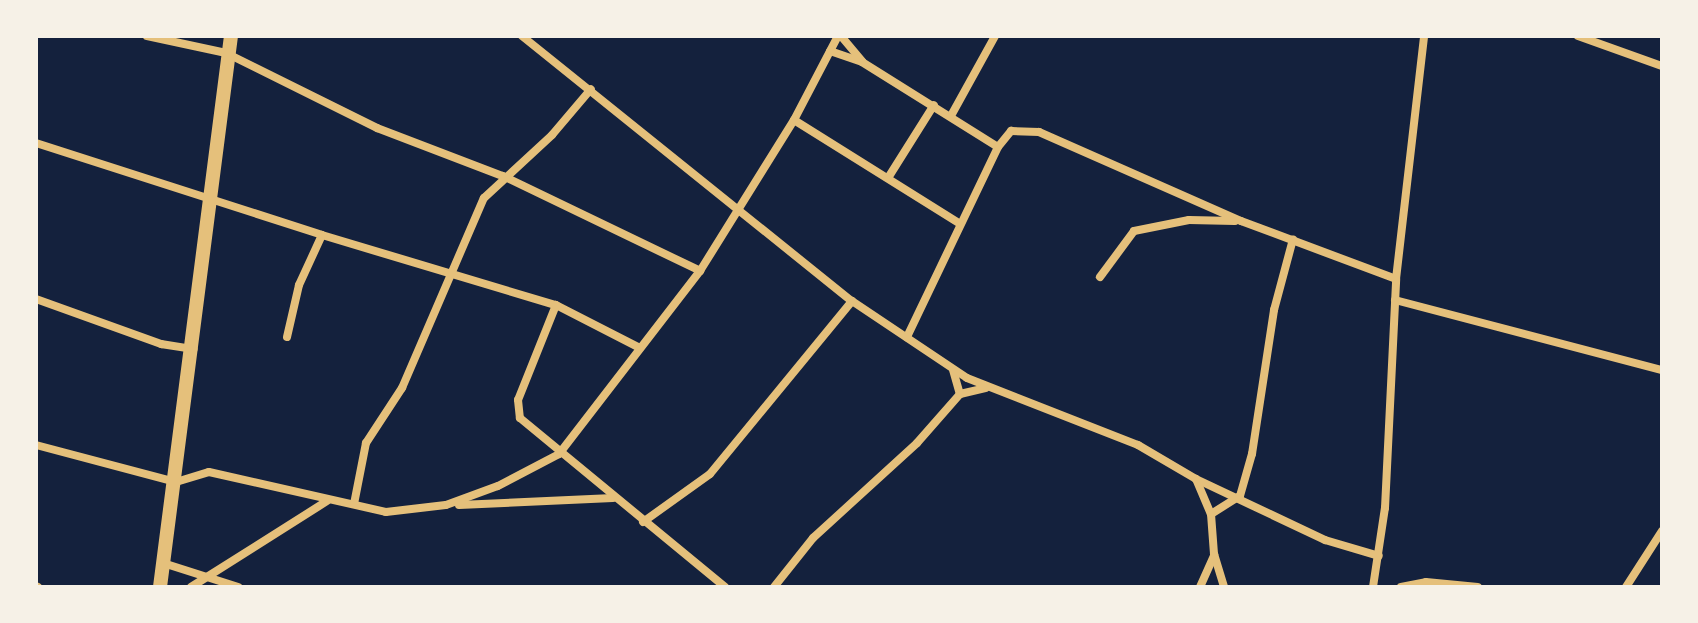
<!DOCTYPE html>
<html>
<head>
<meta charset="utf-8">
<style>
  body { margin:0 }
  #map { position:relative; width:1698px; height:623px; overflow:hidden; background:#14213d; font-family:"Source Sans 3",sans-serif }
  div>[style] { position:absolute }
  .minor>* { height:8px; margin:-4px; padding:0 4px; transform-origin:4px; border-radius:4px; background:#e5c07b }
  .tertiary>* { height:14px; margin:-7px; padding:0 7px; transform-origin:7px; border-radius:7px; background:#e5c07b }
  span { translate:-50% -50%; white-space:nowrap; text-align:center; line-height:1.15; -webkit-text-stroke:7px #f6f1e7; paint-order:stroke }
  .frame { position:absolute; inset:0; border:38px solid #f6f1e7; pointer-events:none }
</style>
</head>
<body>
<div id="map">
  <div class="minor">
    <i style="left:147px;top:36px;width:81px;rotate:12.1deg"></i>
    <i style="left:226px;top:53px;width:169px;rotate:26.4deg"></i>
    <i style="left:377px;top:128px;width:135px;rotate:20.9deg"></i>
    <i style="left:503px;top:176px;width:219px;rotate:25.7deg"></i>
    <i style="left:522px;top:36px;width:423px;rotate:38.8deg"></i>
    <i style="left:852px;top:301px;width:138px;rotate:33.8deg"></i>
    <i style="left:967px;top:378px;width:184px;rotate:21.4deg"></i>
    <i style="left:1138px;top:445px;width:67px;rotate:30.4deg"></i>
    <i style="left:1196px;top:479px;width:143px;rotate:25.3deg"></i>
    <i style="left:1325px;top:540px;width:56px;rotate:16.5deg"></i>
    <i style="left:841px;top:36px;width:33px;rotate:50deg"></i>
    <i style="left:1578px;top:36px;width:89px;rotate:19.7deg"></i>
    <i style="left:830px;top:51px;width:34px;rotate:19deg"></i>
    <i style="left:862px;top:62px;width:160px;rotate:32deg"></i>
    <i style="left:998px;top:147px;width:211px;rotate:115.6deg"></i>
    <i style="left:952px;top:114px;width:89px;rotate:-61.1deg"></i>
    <i style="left:794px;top:120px;width:195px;rotate:32deg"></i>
    <i style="left:36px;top:143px;width:300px;rotate:17.8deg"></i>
    <i style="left:998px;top:147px;width:21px;rotate:-51deg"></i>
    <i style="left:1011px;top:131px;width:28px;rotate:2deg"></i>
    <i style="left:1039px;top:132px;width:221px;rotate:23.8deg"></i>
    <i style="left:1241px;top:221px;width:165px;rotate:20.5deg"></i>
    <i style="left:888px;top:178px;width:86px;rotate:-57.8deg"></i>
    <i style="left:1100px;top:277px;width:57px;rotate:-53.5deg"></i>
    <i style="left:1134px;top:231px;width:56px;rotate:-11.3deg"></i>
    <i style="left:1189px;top:220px;width:46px;rotate:1.2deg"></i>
    <i style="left:36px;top:299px;width:133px;rotate:19.8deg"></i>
    <i style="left:161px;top:344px;width:33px;rotate:9deg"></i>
    <i style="left:1395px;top:300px;width:276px;rotate:14.7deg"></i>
    <i style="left:556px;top:305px;width:102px;rotate:111.8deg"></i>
    <i style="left:518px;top:400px;width:18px;rotate:84deg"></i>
    <i style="left:520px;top:418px;width:266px;rotate:39.5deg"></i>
    <i style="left:287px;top:337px;width:53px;rotate:-77deg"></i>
    <i style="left:299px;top:285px;width:55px;rotate:-65.3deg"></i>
    <i style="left:322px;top:235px;width:244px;rotate:16.7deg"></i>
    <i style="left:556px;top:305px;width:94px;rotate:27.1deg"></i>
    <i style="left:953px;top:370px;width:25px;rotate:74deg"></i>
    <i style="left:36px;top:445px;width:145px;rotate:14.8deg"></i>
    <i style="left:176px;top:482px;width:34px;rotate:-17deg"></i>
    <i style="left:209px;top:472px;width:181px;rotate:12.7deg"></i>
    <i style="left:386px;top:512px;width:60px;rotate:-6.7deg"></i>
    <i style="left:446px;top:505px;width:55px;rotate:-20.1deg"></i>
    <i style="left:498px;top:486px;width:69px;rotate:-27.7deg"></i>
    <i style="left:559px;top:454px;width:231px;rotate:-52.4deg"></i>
    <i style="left:700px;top:271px;width:178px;rotate:-58.1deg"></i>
    <i style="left:794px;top:120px;width:95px;rotate:-62.4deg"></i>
    <i style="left:1196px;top:479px;width:38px;rotate:67deg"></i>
    <i style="left:1211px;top:514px;width:40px;rotate:85.7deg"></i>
    <i style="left:1214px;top:554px;width:34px;rotate:73deg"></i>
    <i style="left:354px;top:504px;width:62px;rotate:-78.9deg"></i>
    <i style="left:366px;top:443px;width:66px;rotate:-56.8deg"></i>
    <i style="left:402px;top:388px;width:207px;rotate:-66.7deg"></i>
    <i style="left:484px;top:198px;width:93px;rotate:-42.8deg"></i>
    <i style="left:552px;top:135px;width:60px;rotate:-49.7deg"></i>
    <i style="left:459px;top:505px;width:154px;rotate:-2.6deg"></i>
    <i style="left:1211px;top:514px;width:34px;rotate:-32deg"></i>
    <i style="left:1240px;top:496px;width:44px;rotate:-74.1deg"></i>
    <i style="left:1252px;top:454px;width:146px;rotate:-81.3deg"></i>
    <i style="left:1274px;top:310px;width:73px;rotate:-75deg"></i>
    <i style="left:643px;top:522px;width:82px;rotate:-35.6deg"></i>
    <i style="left:710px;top:474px;width:224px;rotate:-50.6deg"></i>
    <i style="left:163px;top:563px;width:79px;rotate:17.7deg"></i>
    <i style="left:36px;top:586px;width:2px;rotate:27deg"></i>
    <i style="left:191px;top:587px;width:161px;rotate:-32.3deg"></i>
    <i style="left:774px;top:587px;width:63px;rotate:-51.5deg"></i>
    <i style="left:813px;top:538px;width:141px;rotate:-42.4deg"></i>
    <i style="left:917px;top:443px;width:65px;rotate:-48.7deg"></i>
    <i style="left:960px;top:394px;width:26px;rotate:-13deg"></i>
    <i style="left:1200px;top:587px;width:35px;rotate:-66deg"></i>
    <i style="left:1373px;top:587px;width:80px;rotate:-81.4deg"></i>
    <i style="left:1385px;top:508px;width:229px;rotate:-87.2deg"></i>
    <i style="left:1396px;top:279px;width:245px;rotate:-83.4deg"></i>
    <i style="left:1401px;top:587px;width:25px;rotate:-11deg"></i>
    <i style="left:1426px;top:582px;width:52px;rotate:5.5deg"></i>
    <i style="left:1626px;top:587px;width:67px;rotate:-57.3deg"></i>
  </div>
  <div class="tertiary">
    <i style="left:160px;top:587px;width:556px;rotate:-82.66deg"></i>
  </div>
  <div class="frame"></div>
</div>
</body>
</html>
